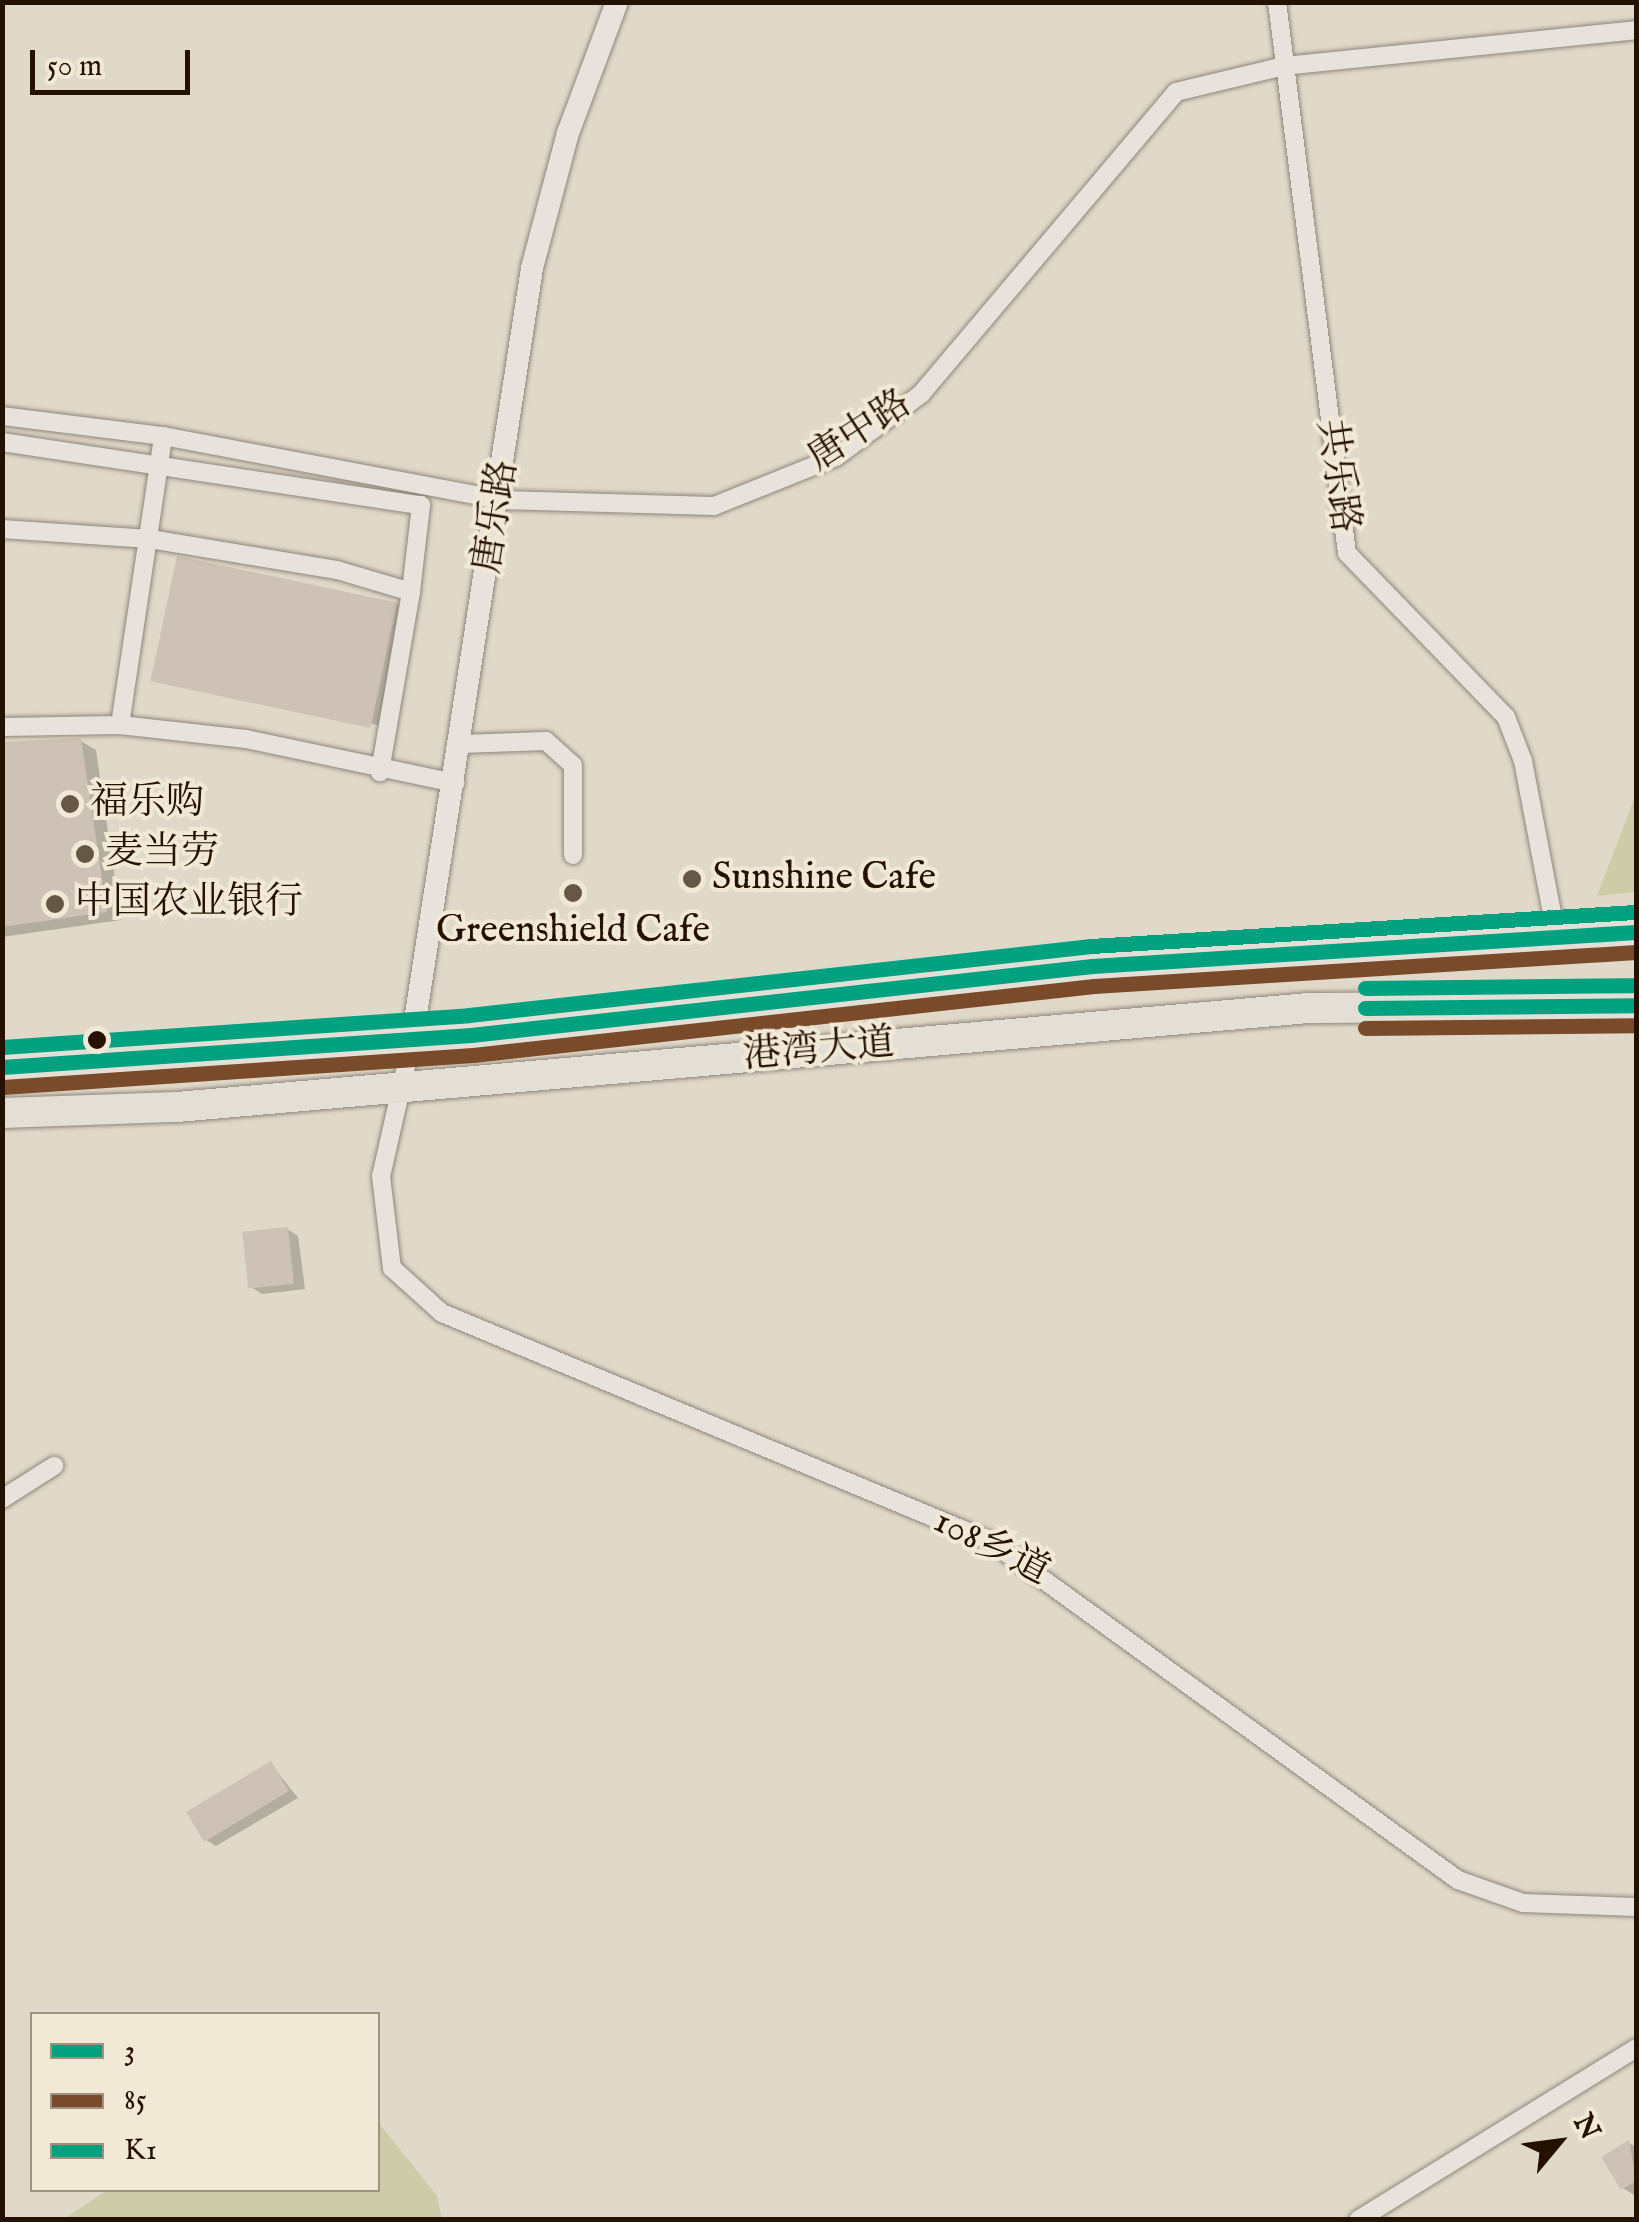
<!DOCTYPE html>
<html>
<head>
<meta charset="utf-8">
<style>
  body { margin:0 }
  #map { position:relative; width:1639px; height:2222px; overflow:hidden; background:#e0d9c9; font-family:"IM FELL English","Noto Serif SC",serif }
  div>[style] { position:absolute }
  .green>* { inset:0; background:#cdcba8 }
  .shadow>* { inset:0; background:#0003 }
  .building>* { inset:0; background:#cec1b5; transform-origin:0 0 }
  .roads { filter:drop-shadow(0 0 2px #8e867b) drop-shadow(0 0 2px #8e867b) }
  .street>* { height:18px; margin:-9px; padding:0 9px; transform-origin:9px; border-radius:9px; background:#e7e3dc }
  .secondary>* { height:22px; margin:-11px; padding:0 11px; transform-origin:11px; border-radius:11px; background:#e7e3dc }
  .highway>* { height:30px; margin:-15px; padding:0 15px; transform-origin:15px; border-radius:15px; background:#e3dfd6 }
  .bus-1>* { height:15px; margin:-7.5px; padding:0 7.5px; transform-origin:7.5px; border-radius:7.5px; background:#02a281 }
  .bus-2>* { height:15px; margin:-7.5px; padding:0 7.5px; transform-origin:7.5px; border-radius:7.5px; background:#7a4b2a }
  .bus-3>* { height:15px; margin:-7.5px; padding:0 7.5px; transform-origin:7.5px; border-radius:7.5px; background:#02a281 }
  .dots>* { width:28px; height:28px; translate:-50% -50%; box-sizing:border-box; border:5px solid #f1e9d6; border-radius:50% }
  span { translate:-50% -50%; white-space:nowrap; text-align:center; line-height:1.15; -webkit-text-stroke:8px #f1e9d6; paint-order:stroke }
  .street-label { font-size:38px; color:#251100 }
  .poi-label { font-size:38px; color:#251100 }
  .left { translate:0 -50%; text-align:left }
  .frame { position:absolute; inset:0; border:5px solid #251100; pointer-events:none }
  .legend { position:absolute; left:30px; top:2012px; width:350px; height:180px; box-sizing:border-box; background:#f1e9d6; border:2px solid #9f9380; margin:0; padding:12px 18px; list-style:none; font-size:30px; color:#251100 }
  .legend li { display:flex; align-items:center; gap:20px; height:50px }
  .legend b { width:50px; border:2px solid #9f9380 }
  .north { position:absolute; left:1509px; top:2092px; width:100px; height:100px; -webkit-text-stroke:8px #f1e9d6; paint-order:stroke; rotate:61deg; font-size:28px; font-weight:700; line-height:40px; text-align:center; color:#251100 }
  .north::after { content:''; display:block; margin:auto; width:35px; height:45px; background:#251100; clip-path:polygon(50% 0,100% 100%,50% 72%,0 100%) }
  .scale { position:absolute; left:30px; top:50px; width:160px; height:45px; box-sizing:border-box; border:5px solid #251100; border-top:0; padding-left:12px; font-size:30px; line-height:35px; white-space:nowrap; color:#251100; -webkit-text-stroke:8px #f1e9d6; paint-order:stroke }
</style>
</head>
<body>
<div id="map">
  <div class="green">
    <i style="clip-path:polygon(1636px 794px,1636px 892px,1597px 896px)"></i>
    <i style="clip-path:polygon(378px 2122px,437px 2196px,442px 2219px,64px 2219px,107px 2190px,378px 2190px)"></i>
  </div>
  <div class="shadow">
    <i style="clip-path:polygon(396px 603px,411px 612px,391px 728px,152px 679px)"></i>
    <i style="clip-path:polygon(81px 741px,96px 750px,121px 920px,2px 937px,2px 748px)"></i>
    <i style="clip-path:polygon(287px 1229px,298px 1236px,305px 1289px,262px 1294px,251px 1287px)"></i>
    <i style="clip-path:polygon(271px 1764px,298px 1798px,216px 1846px,205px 1839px)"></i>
    <i style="clip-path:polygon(1629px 2143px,1636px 2147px,1634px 2195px,1623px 2188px)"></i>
  </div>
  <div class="building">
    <i style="left:177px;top:556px;width:225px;height:128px;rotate:12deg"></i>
    <i style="clip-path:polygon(81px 738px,107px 912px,2px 927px,2px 742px)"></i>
    <i style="left:288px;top:1227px;width:57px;height:46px;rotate:84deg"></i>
    <i style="left:271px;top:1761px;width:35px;height:99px;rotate:59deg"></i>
    <i style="clip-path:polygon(1629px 2140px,1636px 2181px,1621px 2190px,1601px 2157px)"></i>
  </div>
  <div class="roads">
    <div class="street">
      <i style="left:1277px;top:2px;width:555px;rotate:82.76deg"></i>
      <i style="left:1347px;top:553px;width:228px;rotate:45.9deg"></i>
      <i style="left:1506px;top:717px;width:47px;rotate:68.9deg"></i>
      <i style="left:1523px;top:761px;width:181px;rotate:79.2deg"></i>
      <i style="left:2px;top:416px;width:162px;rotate:7.1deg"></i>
      <i style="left:163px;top:436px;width:344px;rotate:10.7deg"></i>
      <i style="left:501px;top:500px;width:213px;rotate:1.6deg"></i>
      <i style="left:714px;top:506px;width:131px;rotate:-21.9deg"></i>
      <i style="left:836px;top:457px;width:106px;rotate:-36.5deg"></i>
      <i style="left:921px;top:394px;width:395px;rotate:-49.8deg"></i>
      <i style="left:1176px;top:92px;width:111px;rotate:-13.5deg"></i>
      <i style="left:1284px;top:66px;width:354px;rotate:-5.8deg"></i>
      <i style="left:2px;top:442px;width:424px;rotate:8.6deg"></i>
      <i style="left:421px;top:505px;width:88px;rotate:96.6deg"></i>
      <i style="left:2px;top:529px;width:148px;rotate:3.9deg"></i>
      <i style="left:150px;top:539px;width:190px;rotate:9.4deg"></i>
      <i style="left:337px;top:570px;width:77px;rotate:16.6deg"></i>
      <i style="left:411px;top:592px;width:183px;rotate:99.8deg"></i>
      <i style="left:120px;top:725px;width:292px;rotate:-81.5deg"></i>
      <i style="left:2px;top:727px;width:118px;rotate:-1deg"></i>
      <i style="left:120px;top:725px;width:127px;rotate:6.3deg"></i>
      <i style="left:246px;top:739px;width:214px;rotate:11.9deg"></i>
      <i style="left:461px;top:744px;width:85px;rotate:-2deg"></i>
      <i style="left:546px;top:741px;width:36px;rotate:42deg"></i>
      <i style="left:573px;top:765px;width:90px;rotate:90deg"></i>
      <i style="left:412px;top:1040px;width:139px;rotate:102.8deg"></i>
      <i style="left:381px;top:1176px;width:93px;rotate:83.2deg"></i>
      <i style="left:392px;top:1268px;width:67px;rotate:42deg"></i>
      <i style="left:442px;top:1313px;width:594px;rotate:22.59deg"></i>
      <i style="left:990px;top:1541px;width:578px;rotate:35.92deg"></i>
      <i style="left:1458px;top:1880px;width:69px;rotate:19.5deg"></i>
      <i style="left:1523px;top:1903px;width:113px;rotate:2deg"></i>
      <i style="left:2px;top:1499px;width:62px;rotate:-32.4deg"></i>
      <i style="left:1358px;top:2220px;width:327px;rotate:-31.7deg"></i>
    </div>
    <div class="secondary">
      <i style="left:412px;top:1040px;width:781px;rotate:-81.16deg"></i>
      <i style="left:532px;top:268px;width:140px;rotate:-75.1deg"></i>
      <i style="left:568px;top:133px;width:140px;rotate:-69.5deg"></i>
    </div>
    <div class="highway">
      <i style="left:2px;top:1067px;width:470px;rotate:-3.9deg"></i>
      <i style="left:471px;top:1035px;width:625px;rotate:-6.34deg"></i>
      <i style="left:1092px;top:966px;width:545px;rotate:-3.58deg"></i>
      <i style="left:2px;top:1113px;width:175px;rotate:-2deg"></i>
      <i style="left:177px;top:1107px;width:1136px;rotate:-5deg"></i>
      <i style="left:1309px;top:1008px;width:327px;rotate:-0.5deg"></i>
    </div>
  </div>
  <div class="bus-1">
    <i style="left:1365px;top:1008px;width:271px;rotate:-0.6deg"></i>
    <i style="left:2px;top:1067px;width:470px;rotate:-3.9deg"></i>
    <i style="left:471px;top:1035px;width:625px;rotate:-6.34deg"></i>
    <i style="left:1092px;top:966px;width:545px;rotate:-3.58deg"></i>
  </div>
  <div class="bus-2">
    <i style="left:1365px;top:1028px;width:271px;rotate:-0.6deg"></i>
    <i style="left:3px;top:1087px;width:471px;rotate:-3.9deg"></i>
    <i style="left:473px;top:1055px;width:625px;rotate:-6.34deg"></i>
    <i style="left:1094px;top:986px;width:543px;rotate:-3.59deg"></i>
  </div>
  <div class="bus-3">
    <i style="left:1365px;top:988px;width:271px;rotate:-0.6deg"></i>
    <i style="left:2px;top:1047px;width:468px;rotate:-3.9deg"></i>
    <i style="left:469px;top:1015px;width:626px;rotate:-6.33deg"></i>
    <i style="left:1091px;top:946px;width:545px;rotate:-3.58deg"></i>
  </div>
  <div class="dots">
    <i style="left:70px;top:804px;background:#665746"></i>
    <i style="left:85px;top:854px;background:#665746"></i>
    <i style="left:692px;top:879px;background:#665746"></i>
    <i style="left:573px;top:893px;background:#665746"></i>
    <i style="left:55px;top:904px;background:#665746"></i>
    <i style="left:97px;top:1040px;background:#251100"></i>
  </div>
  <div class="street-label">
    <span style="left:860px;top:432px;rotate:-33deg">唐中路</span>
    <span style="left:1336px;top:476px;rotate:82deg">共乐路</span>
    <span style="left:497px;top:517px;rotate:-81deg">唐乐路</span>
    <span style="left:819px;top:1051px;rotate:-5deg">港湾大道</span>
    <span style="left:991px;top:1548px;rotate:27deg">108乡道</span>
  </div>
  <div class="poi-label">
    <span class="left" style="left:90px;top:804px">福乐购</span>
    <span class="left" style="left:105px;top:854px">麦当劳</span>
    <span class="left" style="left:712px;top:879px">Sunshine Cafe</span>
    <span class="left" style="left:75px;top:904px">中国农业银行</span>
    <span style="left:573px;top:932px">Greenshield Cafe</span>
  </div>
  <div class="frame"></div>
  <ul class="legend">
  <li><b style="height:12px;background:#02a281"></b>3</li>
  <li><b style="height:12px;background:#7a4b2a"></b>85</li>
  <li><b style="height:12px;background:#02a281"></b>K1</li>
  </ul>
  <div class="north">N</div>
  <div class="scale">50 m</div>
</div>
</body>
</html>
